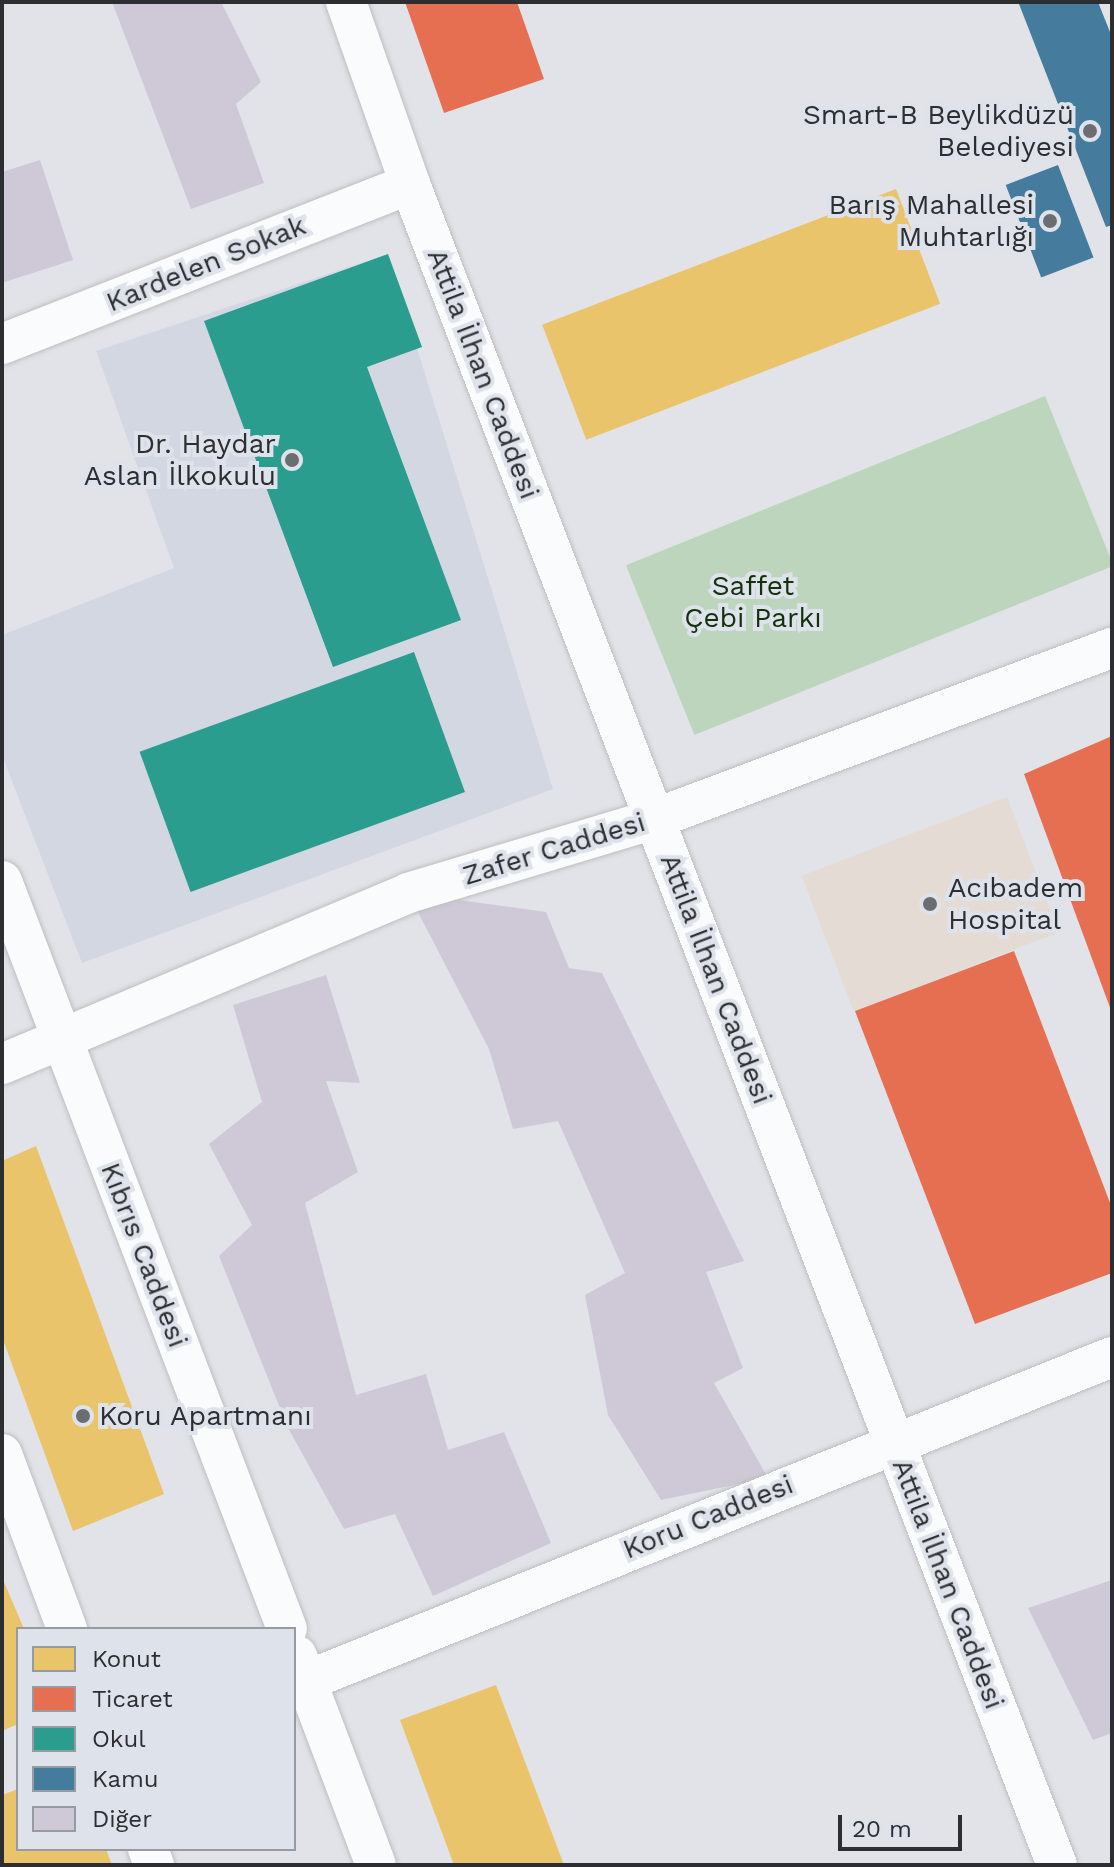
<!DOCTYPE html>
<html>
<head>
<meta charset="utf-8">
<style>
  body { margin:0 }
  #map { position:relative; width:1114px; height:1867px; overflow:hidden; background:#e1e3e8; font-family:"Work Sans",sans-serif }
  div>[style] { position:absolute }
  .built>* { inset:0; background:#d2d7e2 }
  .medical>* { inset:0; background:#e5dbd5; transform-origin:0 0 }
  .green>* { inset:0; background:#bed5bd; transform-origin:0 0 }
  .homes>* { inset:0; background:#e9c46a; transform-origin:0 0 }
  .shops>* { inset:0; background:#e76f51 }
  .schools>* { inset:0; background:#2a9d8f; transform-origin:0 0 }
  .public>* { inset:0; background:#457b9d; transform-origin:0 0 }
  .building>* { inset:0; background:#cfc9d7 }
  .roads { filter:drop-shadow(0 0 2px #bdbec2) drop-shadow(0 0 2px #bdbec2) }
  .minor>* { height:40px; margin:-20px; padding:0 20px; transform-origin:20px; border-radius:20px; background:#fafbfc }
  .dots>* { width:22px; height:22px; translate:-50% -50%; box-sizing:border-box; border:4px solid #dee2eb; border-radius:50% }
  span { translate:-50% -50%; white-space:nowrap; text-align:center; line-height:1.15; -webkit-text-stroke:8px #dee2eb; paint-order:stroke }
  .poi-label { font-size:28px; color:#2d2e31 }
  .right { translate:-100% -50%; text-align:right }
  .left { translate:0 -50%; text-align:left }
  .street-label { font-size:28px; color:#2d2e31 }
  .park-label { font-size:28px; color:#13320c }
  .frame { position:absolute; inset:0; border:4px solid #2d2e31; pointer-events:none }
  .legend { position:absolute; left:16px; top:1627px; width:280px; height:224px; box-sizing:border-box; background:#dee2eb; border:2px solid #979aa1; margin:0; padding:10px 14px; list-style:none; font-size:24px; color:#2d2e31 }
  .legend li { display:flex; align-items:center; gap:16px; height:40px }
  .legend b { width:40px; border:2px solid #979aa1 }
  .scale { position:absolute; left:838px; top:1815px; width:124px; height:36px; box-sizing:border-box; border:4px solid #2d2e31; border-top:0; padding-left:10px; font-size:24px; line-height:28px; white-space:nowrap; color:#2d2e31; -webkit-text-stroke:6px #dee2eb; paint-order:stroke }
</style>
</head>
<body>
<div id="map">
  <div class="built">
    <i style="clip-path:polygon(388px 254px,553px 789px,82px 963px,2px 755px,2px 635px,174px 568px,96px 351px)"></i>
  </div>
  <div class="medical">
    <i style="left:1007px;top:797px;width:145px;height:220px;rotate:69deg"></i>
  </div>
  <div class="green">
    <i style="left:1045px;top:396px;width:183px;height:452px;rotate:68deg"></i>
  </div>
  <div class="homes">
    <i style="left:896px;top:189px;width:123px;height:379px;rotate:69deg"></i>
    <i style="clip-path:polygon(36px 1146px,164px 1494px,73px 1531px,2px 1337px,2px 1161px)"></i>
    <i style="clip-path:polygon(2px 1577px,24px 1629px,18px 1629px,18px 1724px,2px 1731px)"></i>
    <i style="clip-path:polygon(496px 1685px,564px 1865px,454px 1865px,400px 1720px)"></i>
    <i style="clip-path:polygon(18px 1789px,18px 1849px,106px 1849px,112px 1865px,2px 1865px,2px 1795px)"></i>
  </div>
  <div class="shops">
    <i style="clip-path:polygon(405px 2px,517px 2px,544px 79px,444px 113px)"></i>
    <i style="clip-path:polygon(1112px 736px,1112px 1013px,1024px 774px)"></i>
    <i style="clip-path:polygon(1014px 951px,1112px 1208px,1112px 1273px,975px 1324px,855px 1011px)"></i>
  </div>
  <div class="schools">
    <i style="clip-path:polygon(388px 254px,422px 347px,367px 367px,461px 620px,333px 667px,204px 321px)"></i>
    <i style="left:414px;top:652px;width:149px;height:292px;rotate:70deg"></i>
  </div>
  <div class="public">
    <i style="clip-path:polygon(1098px 2px,1112px 37px,1112px 225px,1106px 227px,1019px 4px)"></i>
    <i style="left:1058px;top:165px;width:99px;height:56px;rotate:69deg"></i>
  </div>
  <div class="building">
    <i style="clip-path:polygon(112px 2px,221px 2px,261px 82px,236px 104px,264px 183px,191px 209px)"></i>
    <i style="clip-path:polygon(40px 160px,73px 260px,2px 283px,2px 172px)"></i>
    <i style="clip-path:polygon(408px 893px,546px 912px,569px 968px,602px 973px,744px 1261px,706px 1272px,743px 1368px,714px 1383px,768px 1478px,661px 1500px,608px 1415px,585px 1295px,625px 1273px,558px 1121px,513px 1129px,489px 1049px)"></i>
    <i style="clip-path:polygon(326px 975px,360px 1083px,326px 1081px,358px 1172px,305px 1203px,356px 1395px,426px 1374px,448px 1450px,504px 1432px,551px 1543px,433px 1596px,395px 1514px,344px 1529px,288px 1428px,219px 1256px,252px 1225px,209px 1144px,262px 1102px,233px 1005px)"></i>
    <i style="clip-path:polygon(1112px 1580px,1112px 1733px,1093px 1740px,1028px 1608px)"></i>
  </div>
  <div class="roads">
    <div class="minor">
      <i style="left:346px;top:2px;width:193px;rotate:70.6deg"></i>
      <i style="left:410px;top:184px;width:1801px;rotate:68.95deg"></i>
      <i style="left:2px;top:344px;width:438px;rotate:-21.4deg"></i>
      <i style="left:2px;top:881px;width:800px;rotate:69.14deg"></i>
      <i style="left:2px;top:1064px;width:441px;rotate:-22.8deg"></i>
      <i style="left:408px;top:893px;width:257px;rotate:-16.7deg"></i>
      <i style="left:654px;top:819px;width:489px;rotate:-20.5deg"></i>
      <i style="left:2px;top:1454px;width:187px;rotate:69.6deg"></i>
      <i style="left:297px;top:1656px;width:223px;rotate:69.3deg"></i>
      <i style="left:306px;top:1681px;width:869px;rotate:-21.9deg"></i>
      <i style="left:148px;top:1849px;width:17px;rotate:69deg"></i>
    </div>
  </div>
  <div class="dots">
    <i style="left:1090px;top:131px;background:#6c6d71"></i>
    <i style="left:1050px;top:221px;background:#6c6d71"></i>
    <i style="left:292px;top:460px;background:#6c6d71"></i>
    <i style="left:930px;top:904px;background:#6c6d71"></i>
    <i style="left:83px;top:1416px;background:#6c6d71"></i>
  </div>
  <div class="poi-label">
    <span class="right" style="left:1074px;top:131px">Smart-B Beylikdüzü<br>Belediyesi</span>
    <span class="right" style="left:1034px;top:221px">Barış Mahallesi<br>Muhtarlığı</span>
    <span class="right" style="left:276px;top:460px">Dr. Haydar<br>Aslan İlkokulu</span>
    <span class="left" style="left:948px;top:904px">Acıbadem<br>Hospital</span>
    <span class="left" style="left:99px;top:1416px">Koru Apartmanı</span>
  </div>
  <div class="street-label">
    <span style="left:206px;top:264px;rotate:-22deg">Kardelen Sokak</span>
    <span style="left:483px;top:374px;rotate:69deg">Attila İlhan Caddesi</span>
    <span style="left:554px;top:849px;rotate:-17deg">Zafer Caddesi</span>
    <span style="left:716px;top:979px;rotate:69deg">Attila İlhan Caddesi</span>
    <span style="left:144px;top:1255px;rotate:69deg">Kıbrıs Caddesi</span>
    <span style="left:708px;top:1517px;rotate:-22deg">Koru Caddesi</span>
    <span style="left:948px;top:1584px;rotate:69deg">Attila İlhan Caddesi</span>
  </div>
  <div class="park-label">
    <span style="left:753px;top:602px">Saffet<br>Çebi Parkı</span>
  </div>
  <div class="frame"></div>
  <ul class="legend">
  <li><b style="height:22px;background:#e9c46a"></b>Konut</li>
  <li><b style="height:22px;background:#e76f51"></b>Ticaret</li>
  <li><b style="height:22px;background:#2a9d8f"></b>Okul</li>
  <li><b style="height:22px;background:#457b9d"></b>Kamu</li>
  <li><b style="height:22px;background:#cfc9d7"></b>Diğer</li>
  </ul>
  <div class="scale">20 m</div>
</div>
</body>
</html>
